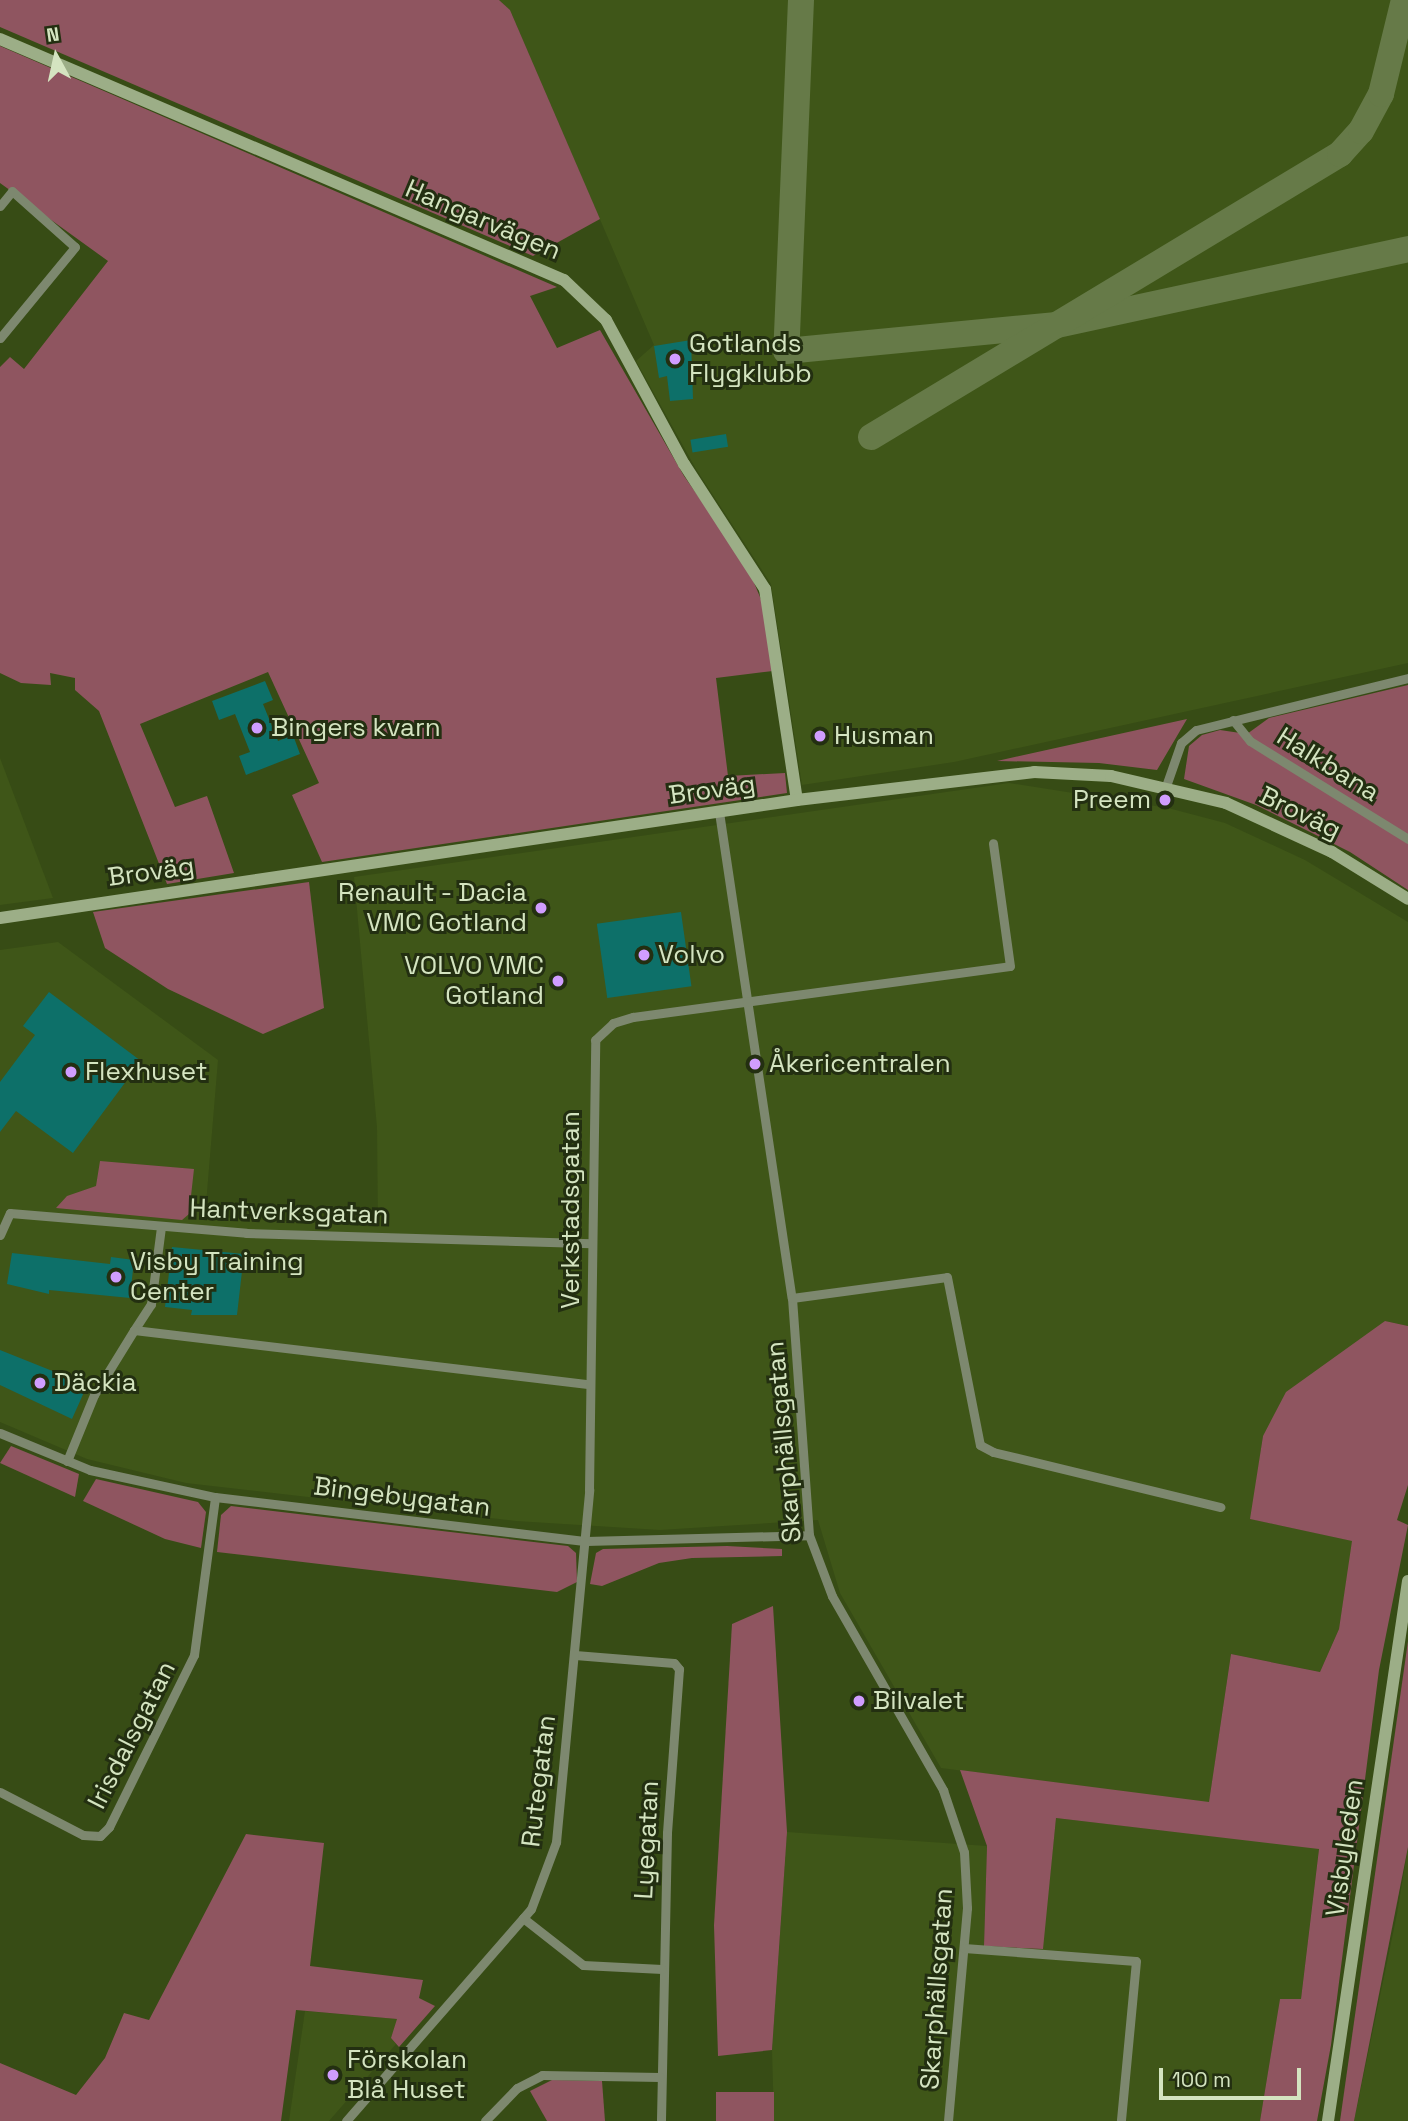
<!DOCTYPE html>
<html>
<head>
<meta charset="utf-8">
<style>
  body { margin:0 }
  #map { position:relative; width:1408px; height:2121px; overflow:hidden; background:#374c15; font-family:"Space Grotesk",sans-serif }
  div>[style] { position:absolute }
  .built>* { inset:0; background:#3f5618 }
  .green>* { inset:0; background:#8f5560; transform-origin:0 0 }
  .taxiway>* { height:26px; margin:-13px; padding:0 13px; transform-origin:13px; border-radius:13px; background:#667a48 }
  .building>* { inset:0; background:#0d7069; transform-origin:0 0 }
  .street>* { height:9px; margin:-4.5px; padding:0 4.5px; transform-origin:4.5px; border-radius:4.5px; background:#7d886f }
  .secondary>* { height:12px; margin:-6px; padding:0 6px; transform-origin:6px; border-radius:6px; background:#9cae87 }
  .dots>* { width:19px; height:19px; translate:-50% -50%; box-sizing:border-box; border:4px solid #232f11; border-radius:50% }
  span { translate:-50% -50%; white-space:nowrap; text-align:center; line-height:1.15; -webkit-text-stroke:6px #232f11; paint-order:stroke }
  .street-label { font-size:26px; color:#d4e4c0 }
  .poi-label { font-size:26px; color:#d4e4c0 }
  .left { translate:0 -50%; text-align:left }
  .right { translate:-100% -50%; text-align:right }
  .north { position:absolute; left:21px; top:21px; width:70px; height:70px; -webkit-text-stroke:5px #232f11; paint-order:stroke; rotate:352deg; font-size:19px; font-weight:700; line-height:28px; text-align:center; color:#d4e4c0 }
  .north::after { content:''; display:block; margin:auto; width:24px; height:32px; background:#d4e4c0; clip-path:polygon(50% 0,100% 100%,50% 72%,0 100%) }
  .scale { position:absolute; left:1159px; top:2068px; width:142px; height:32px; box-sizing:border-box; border:4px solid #d4e4c0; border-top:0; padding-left:9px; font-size:21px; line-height:24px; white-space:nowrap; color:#d4e4c0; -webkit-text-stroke:5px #232f11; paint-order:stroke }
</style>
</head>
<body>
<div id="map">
  <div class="built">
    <i style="clip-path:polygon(499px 0,1408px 0,1408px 663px,954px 762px,802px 785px,771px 584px,696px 469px,636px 361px,654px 345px,510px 10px)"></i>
    <i style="clip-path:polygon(0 758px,53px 898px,0 905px)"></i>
    <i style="clip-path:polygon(1009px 783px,1168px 808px,1225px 823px,1305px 860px,1408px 922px,1408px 1326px,1385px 1321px,1263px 1436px,1251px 1519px,1353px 1541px,1339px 1629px,1320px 1672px,1231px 1654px,1209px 1803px,941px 1768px,840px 1593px,818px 1520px,660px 1530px,516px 1521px,186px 1483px,87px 1459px,0 1422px,0 950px,58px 942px,218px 1060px,205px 1216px,378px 1227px,377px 1127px,354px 877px)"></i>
    <i style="clip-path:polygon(1056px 1818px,1319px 1848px,1301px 1999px,1280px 2000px,1260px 2121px,774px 2121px,772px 2050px,787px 1832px,987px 1846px,984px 1946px,1042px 1949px)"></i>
    <i style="clip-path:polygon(1408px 1847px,1408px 2121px,1354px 2121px,1397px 1914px)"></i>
    <i style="clip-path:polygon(305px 2011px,398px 2019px,391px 2038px,396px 2044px,329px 2121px,289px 2121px)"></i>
  </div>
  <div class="green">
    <i style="clip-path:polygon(0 0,499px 0,510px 10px,600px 219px,533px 256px,0 27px)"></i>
    <i style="clip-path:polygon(0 46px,557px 287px,530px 296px,557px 348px,600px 330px,684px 476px,747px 566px,765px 609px,773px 671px,716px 678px,728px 776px,785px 773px,787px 793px,322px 862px,292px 795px,319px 783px,268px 672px,140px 724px,175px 807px,207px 796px,234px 873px,167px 884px,99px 711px,75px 690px,75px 678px,50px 673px,51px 685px,21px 683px,0 673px,0 367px,10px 357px,24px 369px,108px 261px,0 183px)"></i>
    <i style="clip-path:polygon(1408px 685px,1408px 890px,1350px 852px,1256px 805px,1184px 779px,1189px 746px,1202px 735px,1220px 730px,1247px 734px,1269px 718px)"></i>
    <i style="clip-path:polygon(1187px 719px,1157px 770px,1099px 763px,997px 761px)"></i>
    <i style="clip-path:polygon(309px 882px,324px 1008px,263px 1034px,168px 989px,105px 948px,93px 912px)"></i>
    <i style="clip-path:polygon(100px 1161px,194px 1169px,189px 1214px,182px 1220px,56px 1208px,67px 1196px,96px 1186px)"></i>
    <i style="clip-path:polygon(1385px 1321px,1408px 1326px,1408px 1485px,1397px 1520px,1408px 1525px,1379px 1670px,1331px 2045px,1317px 2121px,1260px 2121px,1280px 1999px,1301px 1999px,1319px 1849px,1056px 1818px,1043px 1949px,984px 1946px,987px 1846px,960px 1770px,1209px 1802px,1231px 1654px,1320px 1672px,1339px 1629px,1352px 1541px,1250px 1519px,1263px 1436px,1286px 1392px)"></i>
    <i style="clip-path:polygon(11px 1446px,79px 1474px,75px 1497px,0 1463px)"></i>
    <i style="clip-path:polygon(96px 1479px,198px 1502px,206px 1512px,201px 1548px,165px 1539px,83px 1501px)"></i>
    <i style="clip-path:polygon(231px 1506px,568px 1546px,576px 1553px,577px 1582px,557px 1592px,217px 1552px,221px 1515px)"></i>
    <i style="clip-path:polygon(727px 1546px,782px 1549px,782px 1556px,692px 1558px,659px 1563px,602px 1586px,590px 1584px,596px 1553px,603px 1549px)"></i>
    <i style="clip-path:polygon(773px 1606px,787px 1832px,772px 2050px,718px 2056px,714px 1925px,732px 1624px)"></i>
    <i style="clip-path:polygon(1408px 1641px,1408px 1847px,1354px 2121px,1340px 2121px)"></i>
    <i style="clip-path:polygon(246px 1834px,324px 1843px,310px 1966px,423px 1980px,419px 1998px,435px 2006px,399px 2047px,391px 2038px,397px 2019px,296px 2010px,281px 2121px,0 2121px,0 2063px,76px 2095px,105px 2058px,124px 2013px,149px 2020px)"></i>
    <i style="clip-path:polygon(552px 2080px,602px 2081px,605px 2121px,547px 2121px,530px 2091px)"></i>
    <i style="left:716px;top:2092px;width:58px;height:29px"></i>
  </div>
  <div class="taxiway">
    <i style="left:801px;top:0;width:351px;rotate:92.4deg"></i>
    <i style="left:786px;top:351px;width:272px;rotate:-5.5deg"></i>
    <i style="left:1057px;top:325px;width:359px;rotate:-12.2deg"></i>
    <i style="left:871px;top:437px;width:548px;rotate:-31.11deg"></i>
    <i style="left:1340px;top:154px;width:31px;rotate:-48deg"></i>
    <i style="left:1361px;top:131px;width:42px;rotate:-61.6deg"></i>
    <i style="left:1381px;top:94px;width:97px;rotate:-76.3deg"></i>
  </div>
  <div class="building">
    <i style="clip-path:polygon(691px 340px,693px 399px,670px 401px,667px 376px,659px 378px,654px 346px)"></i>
    <i style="left:726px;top:434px;width:13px;height:36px;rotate:81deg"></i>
    <i style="clip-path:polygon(265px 681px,273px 700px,263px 704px,278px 741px,293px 735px,300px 754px,246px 775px,239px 756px,250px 752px,235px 714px,219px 720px,212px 701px)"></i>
    <i style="left:681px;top:912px;width:75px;height:85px;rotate:82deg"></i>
    <i style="clip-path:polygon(49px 992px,141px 1061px,73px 1153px,16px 1111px,0 1132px,0 1082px,35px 1035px,23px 1026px)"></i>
    <i style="clip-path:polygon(172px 1247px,244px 1254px,237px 1315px,191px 1315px,192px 1310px,165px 1307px)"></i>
    <i style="clip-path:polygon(12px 1253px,110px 1264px,111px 1257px,134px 1260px,130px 1298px,49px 1290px,49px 1294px,7px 1284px)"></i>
    <i style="clip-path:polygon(0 1350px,80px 1382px,78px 1386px,85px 1390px,72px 1419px,0 1385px)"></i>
  </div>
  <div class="street">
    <i style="left:0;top:206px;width:19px;rotate:-51deg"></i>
    <i style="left:12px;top:191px;width:84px;rotate:41.6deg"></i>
    <i style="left:75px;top:247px;width:118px;rotate:129.5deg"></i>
    <i style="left:1233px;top:720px;width:27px;rotate:51deg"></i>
    <i style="left:1250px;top:741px;width:186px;rotate:31.8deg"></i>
    <i style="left:1166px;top:786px;width:46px;rotate:-70.8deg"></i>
    <i style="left:1181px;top:743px;width:20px;rotate:-41deg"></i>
    <i style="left:1196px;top:730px;width:218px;rotate:-13.8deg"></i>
    <i style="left:719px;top:812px;width:491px;rotate:81.5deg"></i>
    <i style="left:792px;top:1298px;width:238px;rotate:85.9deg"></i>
    <i style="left:809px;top:1535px;width:65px;rotate:69.3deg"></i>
    <i style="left:832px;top:1596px;width:224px;rotate:60.2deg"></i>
    <i style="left:943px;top:1790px;width:65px;rotate:71.3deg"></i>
    <i style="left:964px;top:1852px;width:56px;rotate:86.9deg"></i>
    <i style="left:967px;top:1908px;width:214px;rotate:95.1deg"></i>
    <i style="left:161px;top:1227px;width:78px;rotate:97.4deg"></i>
    <i style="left:151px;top:1304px;width:31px;rotate:123deg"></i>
    <i style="left:134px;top:1330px;width:459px;rotate:6.8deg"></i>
    <i style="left:0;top:1235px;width:24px;rotate:-66deg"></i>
    <i style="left:10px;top:1213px;width:237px;rotate:4.8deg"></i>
    <i style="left:246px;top:1233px;width:345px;rotate:1.7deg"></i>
    <i style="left:792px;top:1298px;width:156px;rotate:-7.7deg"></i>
    <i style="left:947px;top:1277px;width:171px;rotate:78.9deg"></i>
    <i style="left:980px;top:1445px;width:15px;rotate:28deg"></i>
    <i style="left:993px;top:1452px;width:234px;rotate:13.6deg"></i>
    <i style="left:0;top:1433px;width:97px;rotate:22.3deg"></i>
    <i style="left:90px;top:1470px;width:128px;rotate:12.2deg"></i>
    <i style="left:215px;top:1497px;width:374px;rotate:6.8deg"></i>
    <i style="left:586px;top:1541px;width:223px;rotate:-1.5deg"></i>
    <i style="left:67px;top:1461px;width:71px;rotate:-67.8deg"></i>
    <i style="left:94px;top:1395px;width:76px;rotate:-58.4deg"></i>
    <i style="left:575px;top:1655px;width:99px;rotate:4.6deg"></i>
    <i style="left:674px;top:1663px;width:8px;rotate:50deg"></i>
    <i style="left:679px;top:1669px;width:164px;rotate:94.2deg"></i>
    <i style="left:667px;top:1833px;width:288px;rotate:91.2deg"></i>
    <i style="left:0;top:1792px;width:93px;rotate:27.4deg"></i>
    <i style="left:83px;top:1835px;width:17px;rotate:3deg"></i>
    <i style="left:100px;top:1836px;width:13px;rotate:-45deg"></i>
    <i style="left:109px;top:1827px;width:192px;rotate:-63.7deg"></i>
    <i style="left:194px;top:1655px;width:159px;rotate:-82.4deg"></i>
    <i style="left:523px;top:1918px;width:76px;rotate:38.1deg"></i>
    <i style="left:583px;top:1965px;width:79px;rotate:2.9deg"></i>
    <i style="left:964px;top:1948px;width:172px;rotate:4.3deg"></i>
    <i style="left:1136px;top:1961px;width:161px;rotate:95.4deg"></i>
    <i style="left:346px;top:2121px;width:281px;rotate:-48.9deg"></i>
    <i style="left:531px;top:1909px;width:72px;rotate:-69.5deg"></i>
    <i style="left:556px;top:1842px;width:354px;rotate:-84.6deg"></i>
    <i style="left:589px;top:1490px;width:450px;rotate:-89.2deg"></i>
    <i style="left:595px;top:1040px;width:25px;rotate:-43deg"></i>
    <i style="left:613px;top:1023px;width:21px;rotate:-17deg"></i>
    <i style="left:633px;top:1017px;width:380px;rotate:-7.7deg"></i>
    <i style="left:1010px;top:966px;width:124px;rotate:-97.9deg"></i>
    <i style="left:485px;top:2121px;width:46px;rotate:-45.9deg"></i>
    <i style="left:517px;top:2088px;width:28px;rotate:-27deg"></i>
    <i style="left:542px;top:2075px;width:118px;rotate:1deg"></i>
  </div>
  <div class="secondary">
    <i style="left:0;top:39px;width:613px;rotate:23.14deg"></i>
    <i style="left:564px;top:280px;width:58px;rotate:43.6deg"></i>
    <i style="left:606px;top:320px;width:164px;rotate:61.6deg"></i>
    <i style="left:684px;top:464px;width:149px;rotate:57.1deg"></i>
    <i style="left:765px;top:589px;width:213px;rotate:81.4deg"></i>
    <i style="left:0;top:918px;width:806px;rotate:-8.42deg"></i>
    <i style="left:797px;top:800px;width:239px;rotate:-6.7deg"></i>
    <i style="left:1034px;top:772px;width:77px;rotate:3deg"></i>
    <i style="left:1111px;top:776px;width:118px;rotate:13.2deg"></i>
    <i style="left:1226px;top:803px;width:117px;rotate:24.8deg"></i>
    <i style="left:1332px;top:852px;width:89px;rotate:31.7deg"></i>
    <i style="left:1328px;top:2121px;width:546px;rotate:-81.57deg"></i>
  </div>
  <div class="dots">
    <i style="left:675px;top:359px;background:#d09dff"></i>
    <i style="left:257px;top:728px;background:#d09dff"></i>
    <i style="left:820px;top:736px;background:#d09dff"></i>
    <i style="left:1165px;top:800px;background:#d09dff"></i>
    <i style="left:541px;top:908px;background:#d09dff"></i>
    <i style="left:644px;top:955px;background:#d09dff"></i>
    <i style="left:558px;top:981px;background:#d09dff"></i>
    <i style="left:755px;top:1064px;background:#d09dff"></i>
    <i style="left:71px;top:1072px;background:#d09dff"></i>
    <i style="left:116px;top:1277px;background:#d09dff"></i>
    <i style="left:40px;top:1383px;background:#d09dff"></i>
    <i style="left:859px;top:1701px;background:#d09dff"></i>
    <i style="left:333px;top:2075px;background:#d09dff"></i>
  </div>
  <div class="street-label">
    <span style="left:483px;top:220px;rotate:23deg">Hangarvägen</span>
    <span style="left:1328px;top:765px;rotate:32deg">Halkbana</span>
    <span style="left:712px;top:790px;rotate:-8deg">Broväg</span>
    <span style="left:1300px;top:813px;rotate:26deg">Broväg</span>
    <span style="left:151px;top:872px;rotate:-8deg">Broväg</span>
    <span style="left:571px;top:1210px;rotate:-90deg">Verkstadsgatan</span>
    <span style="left:289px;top:1212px;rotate:2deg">Hantverksgatan</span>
    <span style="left:784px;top:1442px;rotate:-95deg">Skarphällsgatan</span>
    <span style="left:402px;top:1497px;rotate:7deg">Bingebygatan</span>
    <span style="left:132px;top:1735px;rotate:-63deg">Irisdalsgatan</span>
    <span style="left:539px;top:1781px;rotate:-83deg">Rutegatan</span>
    <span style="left:647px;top:1840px;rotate:-87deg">Lyegatan</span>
    <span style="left:1345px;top:1848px;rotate:-82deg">Visbyleden</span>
    <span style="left:937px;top:1989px;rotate:-86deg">Skarphällsgatan</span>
  </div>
  <div class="poi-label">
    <span class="left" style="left:689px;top:359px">Gotlands<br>Flygklubb</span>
    <span class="left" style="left:271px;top:728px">Bingers kvarn</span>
    <span class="left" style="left:834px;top:736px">Husman</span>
    <span class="right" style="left:1151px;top:800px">Preem</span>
    <span class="right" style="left:527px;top:908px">Renault - Dacia<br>VMC Gotland</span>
    <span class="left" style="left:658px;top:955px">Volvo</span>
    <span class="right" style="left:544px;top:981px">VOLVO VMC<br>Gotland</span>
    <span class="left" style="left:769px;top:1064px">Åkericentralen</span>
    <span class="left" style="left:85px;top:1072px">Flexhuset</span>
    <span class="left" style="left:130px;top:1277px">Visby Training<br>Center</span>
    <span class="left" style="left:54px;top:1383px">Däckia</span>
    <span class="left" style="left:873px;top:1701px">Bilvalet</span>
    <span class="left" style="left:347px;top:2075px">Förskolan<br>Blå Huset</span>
  </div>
  <div class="north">N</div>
  <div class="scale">100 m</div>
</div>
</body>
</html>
